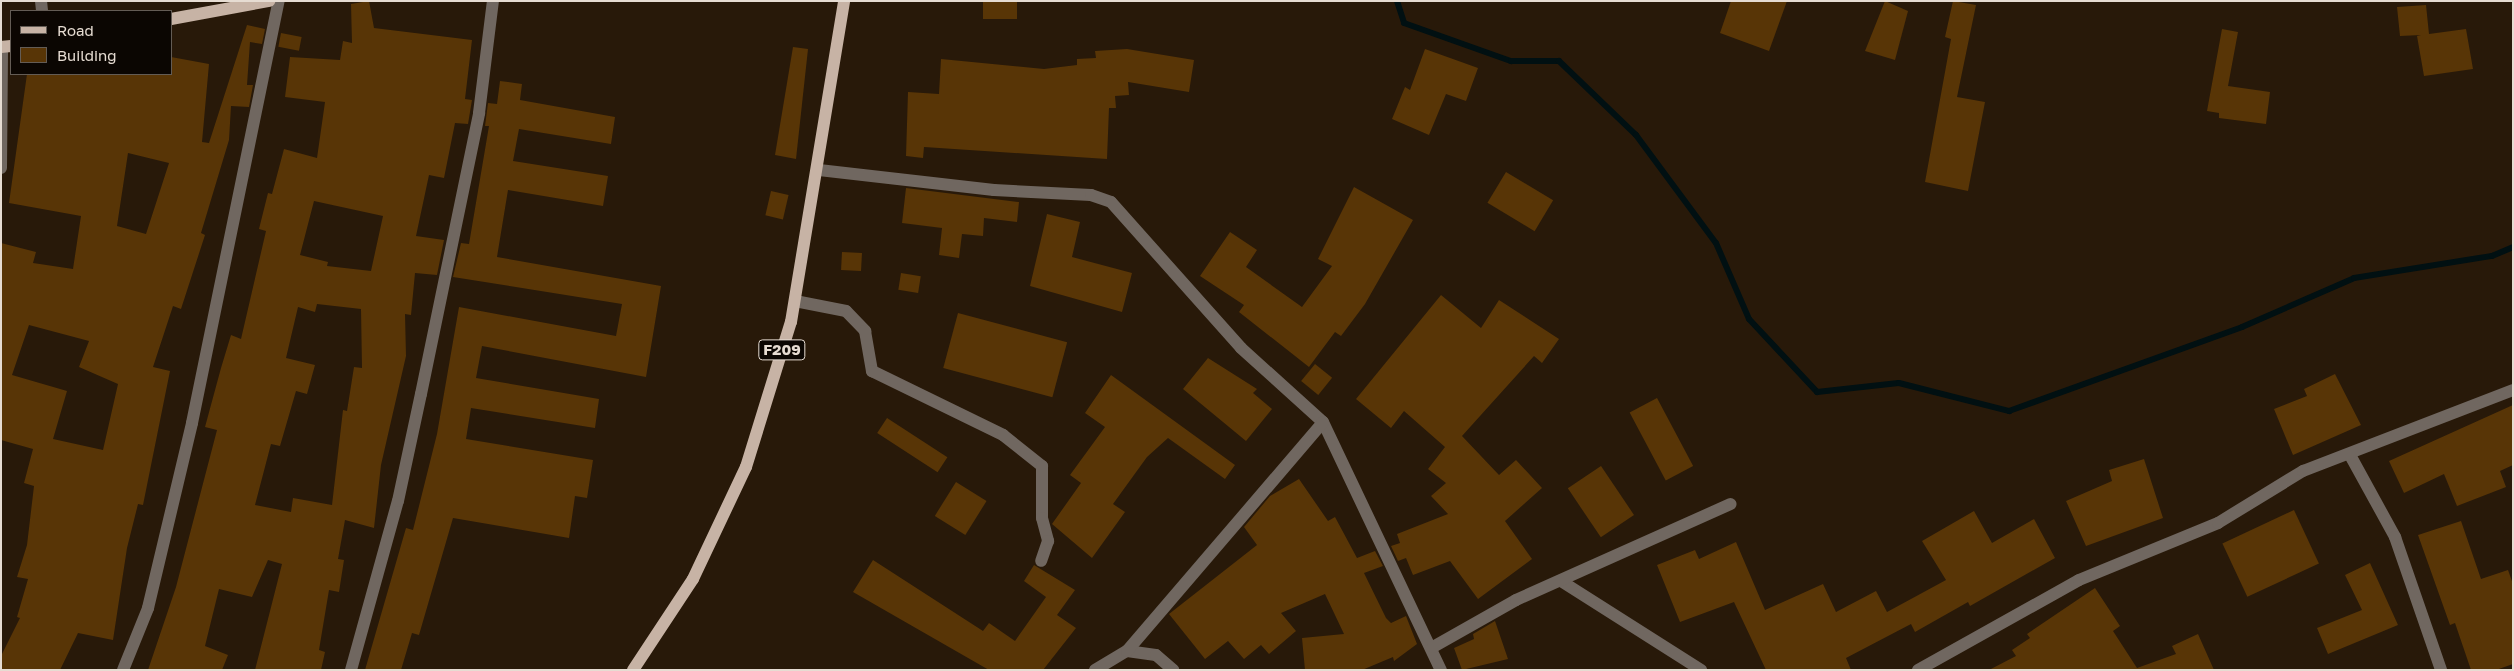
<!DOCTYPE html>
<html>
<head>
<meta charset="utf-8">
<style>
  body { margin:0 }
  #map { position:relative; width:2514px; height:671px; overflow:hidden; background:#281909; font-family:"Golos Text",sans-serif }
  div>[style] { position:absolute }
  .stream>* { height:6px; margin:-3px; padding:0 3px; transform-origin:3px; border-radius:3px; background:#011012 }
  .building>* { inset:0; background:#583506; transform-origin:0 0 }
  .minor>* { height:12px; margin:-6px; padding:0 6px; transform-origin:6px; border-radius:6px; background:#706760 }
  .major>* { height:12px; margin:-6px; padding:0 6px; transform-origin:6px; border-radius:6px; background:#c7b3a5 }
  span { translate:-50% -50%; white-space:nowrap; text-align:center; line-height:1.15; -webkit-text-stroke:5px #0b0602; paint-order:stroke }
  .shield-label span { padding:1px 4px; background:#0b0602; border:1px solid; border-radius:4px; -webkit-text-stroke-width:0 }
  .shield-label { font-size:15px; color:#e6dcd2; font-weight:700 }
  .frame { position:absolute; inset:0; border:2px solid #e6dcd2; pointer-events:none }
  .legend { position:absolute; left:10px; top:10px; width:162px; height:65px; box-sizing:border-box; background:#0b0602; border:1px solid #635c55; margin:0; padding:6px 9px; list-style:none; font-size:15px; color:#e6dcd2 }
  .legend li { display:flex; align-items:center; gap:10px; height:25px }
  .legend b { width:25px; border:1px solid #635c55 }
</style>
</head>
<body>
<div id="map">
  <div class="stream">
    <i style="left:1397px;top:1px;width:23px;rotate:72deg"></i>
    <i style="left:1404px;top:23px;width:114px;rotate:19.6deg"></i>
    <i style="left:1511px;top:61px;width:48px"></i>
    <i style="left:1559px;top:61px;width:107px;rotate:43.9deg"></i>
    <i style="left:1636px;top:135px;width:134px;rotate:53.5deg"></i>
    <i style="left:1716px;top:243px;width:83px;rotate:66.5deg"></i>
    <i style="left:1749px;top:319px;width:100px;rotate:47deg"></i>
    <i style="left:1817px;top:392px;width:82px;rotate:-6.3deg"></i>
    <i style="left:1899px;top:383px;width:114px;rotate:14.3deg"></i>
    <i style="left:2009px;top:411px;width:248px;rotate:-19.8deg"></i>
    <i style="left:2242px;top:327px;width:122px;rotate:-23.6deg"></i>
    <i style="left:2354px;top:278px;width:140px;rotate:-9.1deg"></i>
    <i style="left:2492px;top:256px;width:23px;rotate:-23deg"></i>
  </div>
  <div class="building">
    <i style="clip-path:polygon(evenodd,369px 1px,374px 28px,472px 40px,465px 99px,472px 100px,468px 124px,455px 123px,444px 178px,429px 175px,416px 236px,444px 240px,437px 275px,415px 273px,411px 315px,405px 314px,406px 356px,381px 465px,374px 528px,345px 520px,338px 559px,344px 560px,339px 592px,329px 590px,319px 650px,325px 652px,321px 670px,255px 670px,282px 564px,268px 560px,252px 597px,219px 589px,205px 646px,228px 655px,222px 670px,148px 670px,176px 587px,217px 430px,205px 427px,221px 368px,231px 335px,241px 339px,266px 231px,259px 229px,268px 193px,272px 194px,284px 149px,317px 158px,325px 102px,285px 97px,290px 57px,340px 60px,343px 41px,352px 43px,351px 4px,369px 1px,314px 201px,383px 216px,371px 271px,327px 266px,328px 262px,300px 255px,314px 201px,369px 1px,317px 304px,361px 309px,362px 368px,354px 367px,347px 411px,343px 410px,332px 505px,293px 498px,291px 512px,255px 505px,271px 444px,280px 446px,296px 391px,307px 394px,315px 365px,286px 358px,298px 307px,315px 312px,317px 304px)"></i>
    <i style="left:983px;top:1px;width:34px;height:18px"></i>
    <i style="clip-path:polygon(1731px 1px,1787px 1px,1769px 51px,1720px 33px)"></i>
    <i style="clip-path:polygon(1885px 1px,1908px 11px,1895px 60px,1865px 51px)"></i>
    <i style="clip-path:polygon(1953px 1px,1976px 5px,1957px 97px,1985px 102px,1968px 191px,1925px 182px,1951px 39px,1945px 37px)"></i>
    <i style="clip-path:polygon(2426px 5px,2429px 34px,2466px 29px,2473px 69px,2424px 76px,2417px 36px,2421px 35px,2400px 36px,2397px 7px)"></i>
    <i style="clip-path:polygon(evenodd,247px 25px,265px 29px,262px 44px,250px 42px,247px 85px,253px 85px,249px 107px,231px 106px,229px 140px,201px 233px,205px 235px,181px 309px,173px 306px,153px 367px,170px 371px,143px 505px,138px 504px,127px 548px,113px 640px,78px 633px,60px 670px,1px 670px,1px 656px,20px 618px,17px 617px,28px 579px,17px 577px,27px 545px,34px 486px,24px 483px,33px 449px,1px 440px,1px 243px,36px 252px,33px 263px,73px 269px,81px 216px,9px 203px,27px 74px,171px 74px,171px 57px,209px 64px,202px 142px,209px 143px,247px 25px,128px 153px,169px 163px,146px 234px,117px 226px,128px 153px,247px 25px,29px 325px,89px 341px,79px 367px,118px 384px,103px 450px,53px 439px,67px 391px,12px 375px,29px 325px)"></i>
    <i style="clip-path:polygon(2222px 29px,2238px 32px,2228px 86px,2270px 92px,2266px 124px,2219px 118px,2219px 113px,2207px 111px)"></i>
    <i style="left:281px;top:33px;width:21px;height:14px;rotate:11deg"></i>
    <i style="clip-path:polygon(793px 47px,808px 49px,796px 159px,775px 155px)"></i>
    <i style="clip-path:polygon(1127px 49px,1194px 60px,1189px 92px,1128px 82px,1129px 95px,1115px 96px,1116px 108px,1109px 108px,1107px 159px,924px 147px,923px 158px,906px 156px,908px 92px,939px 94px,941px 59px,1044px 69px,1077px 65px,1077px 59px,1096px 58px,1095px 51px)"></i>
    <i style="clip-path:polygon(1425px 49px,1478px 68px,1466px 101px,1446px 94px,1429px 135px,1392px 119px,1405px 87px,1410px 90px)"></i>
    <i style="clip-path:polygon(500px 81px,522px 84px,520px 100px,615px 117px,611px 144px,519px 129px,513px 161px,608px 176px,603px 206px,508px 190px,497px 257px,661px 286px,646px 377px,482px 346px,476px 378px,599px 399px,595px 428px,471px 408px,466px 439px,593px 460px,587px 498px,575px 496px,569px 538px,453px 518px,419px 635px,412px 633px,401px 670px,365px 670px,406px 528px,413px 530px,437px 434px,459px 307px,616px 336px,622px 304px,453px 277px,461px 243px,469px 244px,489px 126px,485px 126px,488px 103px,497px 104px)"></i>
    <i style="left:1506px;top:172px;width:55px;height:36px;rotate:31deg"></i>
    <i style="clip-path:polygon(1354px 187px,1413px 220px,1365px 304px,1341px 336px,1335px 332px,1309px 367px,1239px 312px,1244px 305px,1200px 276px,1230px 232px,1257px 250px,1246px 267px,1302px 307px,1332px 266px,1318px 259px)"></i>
    <i style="clip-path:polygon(906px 188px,1019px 202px,1017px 222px,984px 218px,983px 236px,962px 234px,959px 258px,939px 255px,942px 228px,902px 223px)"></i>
    <i style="left:771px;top:191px;width:18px;height:25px;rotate:13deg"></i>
    <i style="clip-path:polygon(1047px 214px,1080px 222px,1072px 257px,1132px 273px,1122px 312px,1030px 286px)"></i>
    <i style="left:842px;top:252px;width:20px;height:18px;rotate:3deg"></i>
    <i style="left:901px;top:273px;width:20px;height:17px;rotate:9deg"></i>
    <i style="clip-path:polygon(1441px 295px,1481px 328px,1499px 300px,1559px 339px,1542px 363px,1534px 356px,1462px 436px,1499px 475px,1516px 460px,1542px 488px,1505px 521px,1532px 559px,1478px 599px,1450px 561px,1413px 575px,1406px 558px,1398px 561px,1391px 546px,1400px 543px,1397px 534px,1448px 514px,1431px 496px,1446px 483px,1428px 469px,1445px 447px,1404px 411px,1391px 428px,1356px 399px)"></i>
    <i style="left:958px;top:313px;width:113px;height:57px;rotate:15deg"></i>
    <i style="clip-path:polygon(1208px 358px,1257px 389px,1253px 393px,1272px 409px,1246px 441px,1183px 389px)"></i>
    <i style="left:1315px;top:364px;width:22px;height:22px;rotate:39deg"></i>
    <i style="clip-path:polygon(2335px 374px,2361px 425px,2293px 455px,2274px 409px,2307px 396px,2304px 389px)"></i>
    <i style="clip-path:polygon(1111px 375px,1235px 465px,1225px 479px,1168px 438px,1147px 457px,1113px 504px,1125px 512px,1092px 558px,1052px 524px,1081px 483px,1070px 475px,1105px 427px,1085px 413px)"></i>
    <i style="left:1657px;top:398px;width:77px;height:31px;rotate:62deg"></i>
    <i style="clip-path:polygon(2513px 405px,2513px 465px,2500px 471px,2506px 487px,2457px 506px,2444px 474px,2404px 493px,2389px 461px)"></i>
    <i style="left:887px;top:418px;width:72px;height:18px;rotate:33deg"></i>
    <i style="clip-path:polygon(2144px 459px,2163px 518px,2086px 546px,2066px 501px,2112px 481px,2109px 470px)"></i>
    <i style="left:1601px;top:466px;width:59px;height:40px;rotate:56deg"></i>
    <i style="clip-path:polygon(1299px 479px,1328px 521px,1335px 517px,1357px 558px,1375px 551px,1383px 566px,1364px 573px,1386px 618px,1391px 623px,1406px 616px,1417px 644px,1394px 661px,1393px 657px,1362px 670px,1305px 670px,1302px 638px,1344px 634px,1325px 594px,1281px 613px,1296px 631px,1269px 654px,1261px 645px,1244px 659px,1228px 641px,1205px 659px,1169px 614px,1257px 545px,1244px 527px,1270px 496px)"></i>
    <i style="left:956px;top:482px;width:36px;height:40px;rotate:32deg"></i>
    <i style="left:2294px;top:510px;width:59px;height:79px;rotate:65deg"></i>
    <i style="clip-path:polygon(1974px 511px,1992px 543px,2034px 519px,2055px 558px,1970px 606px,1968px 602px,1915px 632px,1911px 624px,1846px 658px,1851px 670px,1766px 670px,1734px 602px,1680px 622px,1657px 565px,1695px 550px,1699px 559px,1736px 542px,1765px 610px,1823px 584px,1836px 612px,1876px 591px,1887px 612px,1946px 580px,1922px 541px)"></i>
    <i style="clip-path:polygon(2461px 521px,2481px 579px,2508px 570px,2513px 584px,2513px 664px,2496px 670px,2471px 670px,2455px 623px,2450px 625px,2418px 535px)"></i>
    <i style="clip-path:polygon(873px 560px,983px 631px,989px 623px,1015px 641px,1046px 597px,1024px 581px,1034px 565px,1075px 590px,1057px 615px,1076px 628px,1043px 670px,989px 670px,853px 592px)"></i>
    <i style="clip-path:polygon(2370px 563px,2398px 625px,2328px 654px,2317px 628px,2362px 610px,2345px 575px)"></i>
    <i style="clip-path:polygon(2095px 588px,2120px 626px,2113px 631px,2137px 668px,2176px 654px,2172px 646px,2198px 634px,2214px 670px,1989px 670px,2016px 656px,2012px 650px,2030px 638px,2027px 634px)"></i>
    <i style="clip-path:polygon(1495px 621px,1508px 659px,1462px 670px,1454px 648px,1474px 639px,1473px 634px)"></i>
  </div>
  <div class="minor">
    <i style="left:41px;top:1px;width:10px;rotate:84deg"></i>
    <i style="left:1px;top:168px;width:121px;rotate:-89.5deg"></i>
    <i style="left:819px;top:170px;width:176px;rotate:6.5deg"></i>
    <i style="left:994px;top:190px;width:97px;rotate:3deg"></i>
    <i style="left:1091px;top:195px;width:21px;rotate:19deg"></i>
    <i style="left:1111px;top:202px;width:195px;rotate:48.3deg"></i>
    <i style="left:1241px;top:348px;width:110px;rotate:42.1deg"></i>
    <i style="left:1323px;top:422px;width:275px;rotate:64.6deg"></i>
    <i style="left:795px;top:301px;width:52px;rotate:11.1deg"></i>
    <i style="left:846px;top:311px;width:28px;rotate:46deg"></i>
    <i style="left:865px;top:331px;width:41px;rotate:80.1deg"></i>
    <i style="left:872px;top:371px;width:146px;rotate:26deg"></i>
    <i style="left:1003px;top:435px;width:50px;rotate:38.5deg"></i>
    <i style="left:1042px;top:466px;width:52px;rotate:90deg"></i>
    <i style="left:1042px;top:518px;width:24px;rotate:75deg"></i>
    <i style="left:1048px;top:541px;width:21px;rotate:109deg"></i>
    <i style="left:2350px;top:455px;width:94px;rotate:61.2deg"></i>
    <i style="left:2395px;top:537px;width:141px;rotate:70.9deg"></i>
    <i style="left:1561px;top:581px;width:166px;rotate:32.4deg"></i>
    <i style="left:1433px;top:647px;width:95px;rotate:-29.5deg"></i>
    <i style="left:1516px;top:600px;width:235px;rotate:-24.1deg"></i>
    <i style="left:1127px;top:651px;width:29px;rotate:8deg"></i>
    <i style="left:1156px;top:655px;width:23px;rotate:41deg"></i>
    <i style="left:123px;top:670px;width:67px;rotate:-68deg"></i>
    <i style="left:148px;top:608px;width:190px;rotate:-76.6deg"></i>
    <i style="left:192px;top:423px;width:431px;rotate:-78.4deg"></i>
    <i style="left:351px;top:670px;width:175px;rotate:-74.5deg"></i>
    <i style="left:398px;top:501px;width:109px;rotate:-77.9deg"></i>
    <i style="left:421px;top:394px;width:287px;rotate:-78.3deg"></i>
    <i style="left:479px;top:113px;width:113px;rotate:-82.9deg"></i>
    <i style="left:1095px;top:670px;width:37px;rotate:-31deg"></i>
    <i style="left:1127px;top:651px;width:301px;rotate:-49.4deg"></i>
    <i style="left:1918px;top:670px;width:184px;rotate:-29.2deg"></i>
    <i style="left:2079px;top:580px;width:150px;rotate:-22.3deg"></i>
    <i style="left:2218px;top:523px;width:100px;rotate:-31.5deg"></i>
    <i style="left:2303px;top:471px;width:225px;rotate:-21.1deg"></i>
  </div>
  <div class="major">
    <i style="left:171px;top:19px;width:100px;rotate:-10.4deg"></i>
    <i style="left:1px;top:47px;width:10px;rotate:-6deg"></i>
    <i style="left:633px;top:670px;width:109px;rotate:-56.6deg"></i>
    <i style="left:693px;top:579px;width:124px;rotate:-64.7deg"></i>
    <i style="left:746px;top:467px;width:152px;rotate:-72.8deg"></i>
    <i style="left:791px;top:322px;width:325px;rotate:-80.6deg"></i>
  </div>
  <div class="shield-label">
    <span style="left:782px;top:350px">F209</span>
  </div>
  <div class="frame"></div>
  <ul class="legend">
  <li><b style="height:6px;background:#c7b3a5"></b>Road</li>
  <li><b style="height:14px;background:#583506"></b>Building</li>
  </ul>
</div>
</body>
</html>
